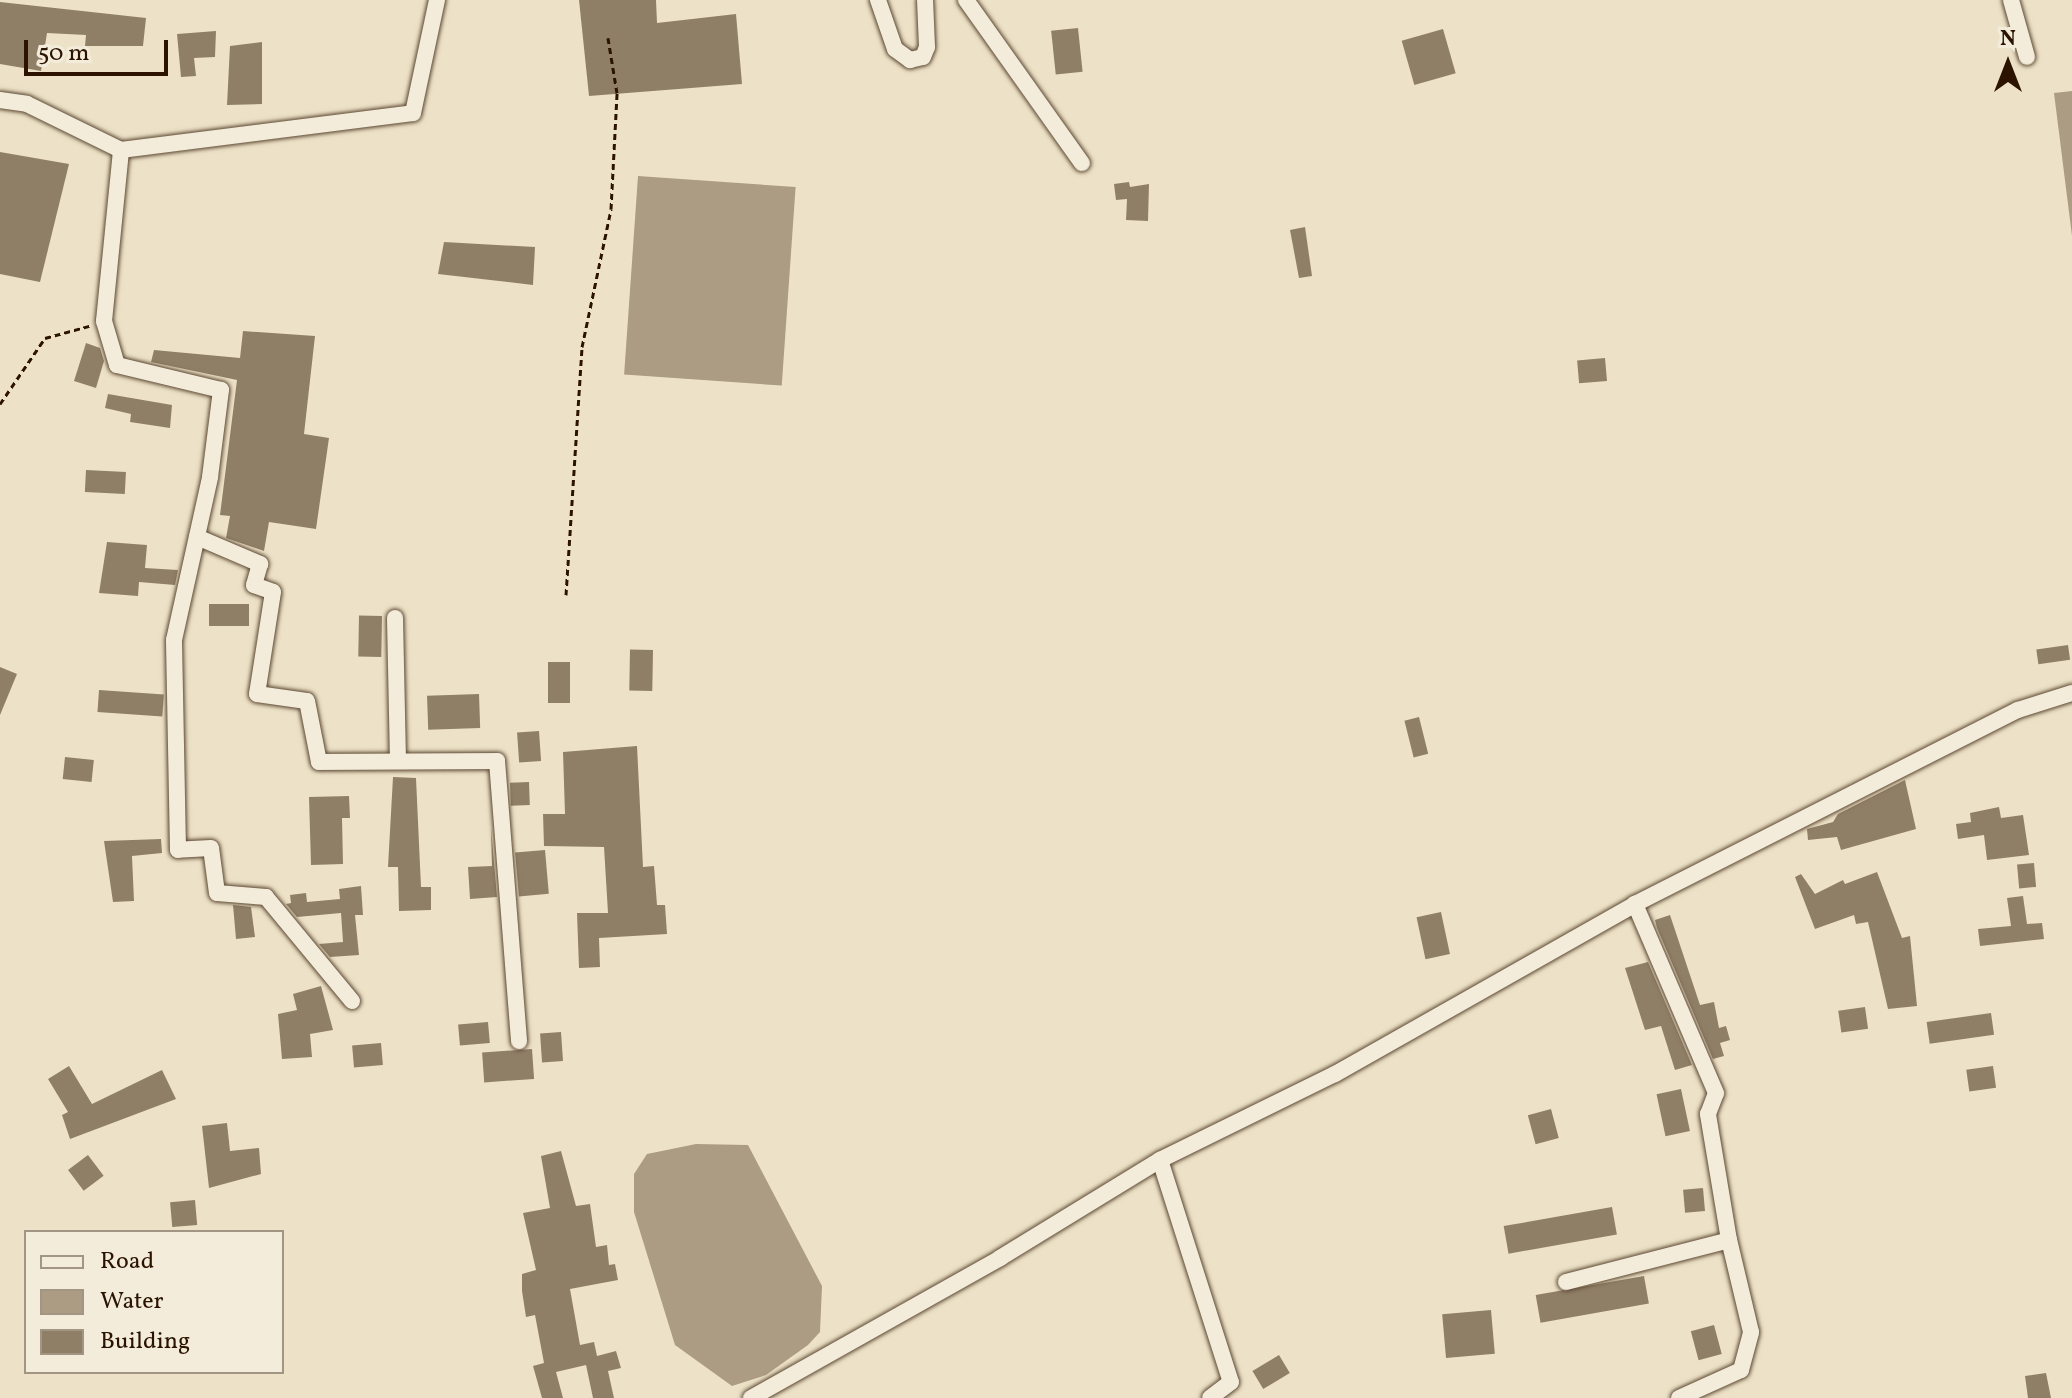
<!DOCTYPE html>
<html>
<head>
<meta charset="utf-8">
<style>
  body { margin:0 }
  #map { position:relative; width:2072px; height:1398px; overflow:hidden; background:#ede2c7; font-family:Vollkorn,serif }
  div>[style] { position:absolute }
  .water>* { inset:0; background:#ab9c83; transform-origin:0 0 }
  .building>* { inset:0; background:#907f67; transform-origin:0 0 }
  .path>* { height:3px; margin-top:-1.5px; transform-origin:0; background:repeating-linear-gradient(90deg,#2c1300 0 6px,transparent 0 10px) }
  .roads { filter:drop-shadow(0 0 2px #5c4732) drop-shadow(0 0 2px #5c4732) }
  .minor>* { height:16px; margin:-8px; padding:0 8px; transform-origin:8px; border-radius:8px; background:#f3ecdb }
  span { translate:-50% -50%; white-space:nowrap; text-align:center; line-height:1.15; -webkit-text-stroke:7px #f3ecdb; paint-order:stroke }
  .legend { position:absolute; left:24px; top:1230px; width:260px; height:144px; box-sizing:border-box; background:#f3ecdb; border:2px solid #a39583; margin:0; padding:10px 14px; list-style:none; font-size:24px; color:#2c1300 }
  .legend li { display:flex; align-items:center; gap:16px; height:40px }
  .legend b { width:40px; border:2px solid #a39583 }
  .north { position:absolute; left:1968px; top:24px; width:80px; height:80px; -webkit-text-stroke:6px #f3ecdb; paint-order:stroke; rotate:0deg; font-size:22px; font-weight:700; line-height:32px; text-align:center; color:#2c1300 }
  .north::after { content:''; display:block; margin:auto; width:28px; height:36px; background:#2c1300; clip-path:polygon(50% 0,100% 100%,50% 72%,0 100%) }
  .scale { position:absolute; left:24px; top:40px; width:144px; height:36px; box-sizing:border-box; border:4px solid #2c1300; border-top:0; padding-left:10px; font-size:24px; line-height:28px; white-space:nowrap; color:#2c1300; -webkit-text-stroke:6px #f3ecdb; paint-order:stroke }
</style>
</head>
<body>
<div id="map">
  <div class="water">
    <i style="clip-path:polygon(2072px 91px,2072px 236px,2054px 93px)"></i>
    <i style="left:638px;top:176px;width:158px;height:199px;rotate:4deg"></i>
    <i style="clip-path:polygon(696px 1144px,748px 1145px,822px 1286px,820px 1332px,808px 1345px,766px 1375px,732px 1386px,675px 1345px,634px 1212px,634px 1174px,647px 1154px)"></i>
  </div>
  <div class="building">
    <i style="clip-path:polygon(579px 0,656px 0,657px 23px,736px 14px,742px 84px,589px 96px)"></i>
    <i style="clip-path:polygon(0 2px,146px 18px,143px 46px,85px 46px,86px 35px,47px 33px,41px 71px,0 64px)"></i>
    <i style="left:1078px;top:28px;width:44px;height:27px;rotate:84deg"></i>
    <i style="left:1443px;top:29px;width:46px;height:43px;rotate:74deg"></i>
    <i style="clip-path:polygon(216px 31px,215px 57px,194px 58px,196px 76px,181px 77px,177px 34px)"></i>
    <i style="clip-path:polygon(262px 42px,262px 104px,227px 105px,230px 46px)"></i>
    <i style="clip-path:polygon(0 152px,69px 164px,40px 282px,0 274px)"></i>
    <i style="clip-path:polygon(1129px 182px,1130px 187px,1149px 184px,1148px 221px,1126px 220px,1127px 199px,1116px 200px,1114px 184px)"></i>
    <i style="clip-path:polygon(1305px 227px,1312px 276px,1299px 278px,1290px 230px)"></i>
    <i style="clip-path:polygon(444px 242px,535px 247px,533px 285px,438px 274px)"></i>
    <i style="clip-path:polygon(243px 331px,315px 336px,304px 434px,329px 438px,316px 529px,269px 522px,264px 551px,226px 538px,230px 516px,220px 515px,237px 380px,151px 362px,154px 350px,240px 358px)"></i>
    <i style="clip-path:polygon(86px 343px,100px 348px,104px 361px,96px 388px,74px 381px)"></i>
    <i style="left:1605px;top:358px;width:23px;height:28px;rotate:85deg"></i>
    <i style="clip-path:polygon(108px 394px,172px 405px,170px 428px,130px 422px,131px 414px,105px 408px)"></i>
    <i style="left:86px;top:470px;width:40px;height:22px;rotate:3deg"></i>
    <i style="clip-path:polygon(107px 542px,147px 545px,145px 568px,178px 570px,175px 585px,139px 582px,138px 596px,99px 593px)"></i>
    <i style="left:209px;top:604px;width:40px;height:22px"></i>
    <i style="left:382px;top:616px;width:41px;height:23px;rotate:91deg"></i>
    <i style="left:2068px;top:645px;width:15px;height:32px;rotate:82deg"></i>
    <i style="left:653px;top:650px;width:41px;height:23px;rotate:91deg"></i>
    <i style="left:570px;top:662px;width:41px;height:22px;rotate:90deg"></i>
    <i style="clip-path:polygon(0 667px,17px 674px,0 715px)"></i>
    <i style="left:99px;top:690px;width:65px;height:22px;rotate:4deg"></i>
    <i style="left:479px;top:694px;width:34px;height:52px;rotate:88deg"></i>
    <i style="left:1419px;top:717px;width:38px;height:15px;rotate:76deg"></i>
    <i style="left:539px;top:731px;width:30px;height:22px;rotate:86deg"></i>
    <i style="clip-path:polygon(637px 746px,643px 867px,654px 866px,657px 905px,665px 905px,667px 934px,599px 938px,600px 967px,579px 968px,577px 913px,608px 913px,604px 847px,544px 846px,543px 814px,565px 814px,563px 752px)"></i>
    <i style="left:65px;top:757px;width:29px;height:22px;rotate:6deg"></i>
    <i style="clip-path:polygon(393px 777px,416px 778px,421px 887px,431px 887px,431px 910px,399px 911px,398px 867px,388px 867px)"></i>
    <i style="clip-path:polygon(1905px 780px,1916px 829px,1841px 850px,1837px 837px,1808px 840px,1807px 829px,1833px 822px,1838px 814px)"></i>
    <i style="left:529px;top:782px;width:23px;height:19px;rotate:88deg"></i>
    <i style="clip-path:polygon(349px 796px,350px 818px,342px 818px,343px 864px,311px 865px,309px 797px)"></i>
    <i style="clip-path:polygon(1999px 807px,2001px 818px,2023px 815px,2029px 855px,1987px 860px,1984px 835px,1958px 839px,1956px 824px,1971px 822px,1970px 813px)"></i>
    <i style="clip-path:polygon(491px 828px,497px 897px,470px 899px,468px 867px,492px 866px)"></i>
    <i style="clip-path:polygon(161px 839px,162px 853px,132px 856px,134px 901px,113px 902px,104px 841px)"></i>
    <i style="left:545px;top:850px;width:44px;height:30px;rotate:85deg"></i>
    <i style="left:2034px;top:863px;width:24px;height:17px;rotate:85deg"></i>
    <i style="clip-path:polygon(1877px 872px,1902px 938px,1910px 936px,1917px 1006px,1888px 1009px,1868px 922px,1856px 924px,1854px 915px,1815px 929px,1795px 877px,1801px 874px,1815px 894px,1843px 880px,1845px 884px)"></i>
    <i style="clip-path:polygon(361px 886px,363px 915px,355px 915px,359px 955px,330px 957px,319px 944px,343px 942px,341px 913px,297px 917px,286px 904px,291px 903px,290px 895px,306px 893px,307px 902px,340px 899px,339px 889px)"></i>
    <i style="clip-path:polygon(2023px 896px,2027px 924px,2042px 923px,2044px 939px,1980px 946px,1978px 929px,2011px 926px,2007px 898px)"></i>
    <i style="clip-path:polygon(233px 905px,251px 907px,255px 937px,236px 939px)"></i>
    <i style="left:1441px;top:912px;width:43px;height:25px;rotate:78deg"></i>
    <i style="clip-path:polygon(1670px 915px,1700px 1005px,1714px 1002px,1719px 1028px,1726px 1026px,1730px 1040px,1720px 1043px,1724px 1056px,1713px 1059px,1657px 928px,1655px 920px)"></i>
    <i style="clip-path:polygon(1648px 962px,1692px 1065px,1675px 1070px,1661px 1026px,1645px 1030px,1625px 968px)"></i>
    <i style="clip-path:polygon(321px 986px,333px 1030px,310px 1034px,312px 1057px,282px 1059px,278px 1014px,297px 1010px,293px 994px)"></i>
    <i style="left:1865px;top:1007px;width:22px;height:27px;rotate:82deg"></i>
    <i style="left:1991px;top:1013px;width:22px;height:65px;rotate:82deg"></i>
    <i style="left:488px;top:1022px;width:21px;height:30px;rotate:85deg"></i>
    <i style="left:561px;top:1032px;width:29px;height:21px;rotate:86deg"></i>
    <i style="left:381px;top:1043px;width:22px;height:29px;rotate:85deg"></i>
    <i style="left:532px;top:1049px;width:30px;height:50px;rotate:86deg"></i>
    <i style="clip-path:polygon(69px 1066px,92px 1104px,162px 1070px,176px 1099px,70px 1139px,62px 1115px,68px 1112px,48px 1079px)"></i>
    <i style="left:1993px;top:1066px;width:22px;height:27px;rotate:82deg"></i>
    <i style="left:1681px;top:1089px;width:43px;height:25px;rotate:78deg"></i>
    <i style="left:1551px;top:1109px;width:30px;height:24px;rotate:75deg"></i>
    <i style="clip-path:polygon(227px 1123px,230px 1151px,259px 1148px,261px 1174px,209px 1188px,202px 1126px)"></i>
    <i style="clip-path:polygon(561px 1151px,576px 1206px,590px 1204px,596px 1247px,607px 1245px,609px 1265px,615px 1264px,618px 1280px,570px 1289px,580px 1345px,594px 1342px,597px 1356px,616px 1351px,621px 1368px,608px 1371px,614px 1398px,593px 1398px,586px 1365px,556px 1372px,563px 1398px,542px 1398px,533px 1366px,544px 1363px,535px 1315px,526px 1317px,522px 1291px,522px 1274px,536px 1270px,523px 1213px,550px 1208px,541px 1156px)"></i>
    <i style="left:88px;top:1155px;width:26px;height:25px;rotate:53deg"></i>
    <i style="left:1703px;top:1188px;width:23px;height:20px;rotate:85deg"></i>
    <i style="left:195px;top:1200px;width:25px;height:25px;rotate:85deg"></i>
    <i style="left:1612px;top:1207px;width:28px;height:110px;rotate:80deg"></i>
    <i style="left:1644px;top:1276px;width:28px;height:110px;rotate:80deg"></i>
    <i style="left:1491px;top:1310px;width:44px;height:49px;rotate:85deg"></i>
    <i style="left:1714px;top:1325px;width:30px;height:24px;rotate:75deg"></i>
    <i style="left:1279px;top:1355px;width:21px;height:31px;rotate:59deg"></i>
    <i style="clip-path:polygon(2046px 1373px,2051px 1398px,2028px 1398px,2025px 1376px)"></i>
  </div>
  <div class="path">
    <i style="left:0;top:404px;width:80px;rotate:-55.7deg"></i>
    <i style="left:45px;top:338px;width:46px;rotate:-15.3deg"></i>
    <i style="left:566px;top:595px;width:249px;rotate:-86.3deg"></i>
    <i style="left:582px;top:347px;width:141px;rotate:-78.1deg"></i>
    <i style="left:611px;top:209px;width:116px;rotate:-87deg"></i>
    <i style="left:617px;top:93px;width:56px;rotate:-99.3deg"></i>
  </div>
  <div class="roads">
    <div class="minor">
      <i style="left:878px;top:0;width:52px;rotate:70.9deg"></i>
      <i style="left:895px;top:49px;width:19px;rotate:36deg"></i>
      <i style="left:910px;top:60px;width:13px;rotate:-13deg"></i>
      <i style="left:923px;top:57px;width:11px;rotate:-68deg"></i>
      <i style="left:927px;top:47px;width:47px;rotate:-92.4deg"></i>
      <i style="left:966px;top:0;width:200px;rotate:54.6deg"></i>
      <i style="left:2011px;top:0;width:59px;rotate:74.3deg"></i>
      <i style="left:0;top:100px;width:27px;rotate:8deg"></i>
      <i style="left:27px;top:104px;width:105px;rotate:26.1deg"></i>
      <i style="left:197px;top:537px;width:69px;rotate:23.2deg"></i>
      <i style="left:260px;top:564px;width:22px;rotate:106deg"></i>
      <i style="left:254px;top:585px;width:20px;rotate:20deg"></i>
      <i style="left:273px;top:592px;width:103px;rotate:98.9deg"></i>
      <i style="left:257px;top:694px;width:50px;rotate:8deg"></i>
      <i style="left:307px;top:701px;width:62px;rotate:78.9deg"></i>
      <i style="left:319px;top:762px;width:178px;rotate:-0.3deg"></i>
      <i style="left:497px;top:761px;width:281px;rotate:85.5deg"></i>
      <i style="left:395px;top:618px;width:143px;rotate:88.8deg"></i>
      <i style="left:352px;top:1001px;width:135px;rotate:-129.6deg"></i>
      <i style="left:266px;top:897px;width:49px;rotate:-175.3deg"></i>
      <i style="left:217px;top:893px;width:45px;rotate:-97.6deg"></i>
      <i style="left:211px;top:848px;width:33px;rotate:177deg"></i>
      <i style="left:178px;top:850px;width:210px;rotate:-91.1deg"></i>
      <i style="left:174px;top:640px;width:167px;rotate:-77.5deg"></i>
      <i style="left:210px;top:477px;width:88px;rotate:-82.8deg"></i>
      <i style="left:221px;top:390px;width:107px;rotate:-166.5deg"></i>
      <i style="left:117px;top:365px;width:46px;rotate:-106.5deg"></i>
      <i style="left:104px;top:321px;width:172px;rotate:-84.3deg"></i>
      <i style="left:121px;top:150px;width:294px;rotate:-7.2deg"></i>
      <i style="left:413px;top:113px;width:116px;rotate:-78deg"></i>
      <i style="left:1160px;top:1160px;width:233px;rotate:72.3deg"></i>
      <i style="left:1231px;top:1382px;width:26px;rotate:143deg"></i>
      <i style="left:1566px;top:1282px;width:168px;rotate:-14.4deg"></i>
      <i style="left:1729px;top:1240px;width:128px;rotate:-99.5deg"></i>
      <i style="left:1708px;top:1114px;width:22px;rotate:-69deg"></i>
      <i style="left:1716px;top:1093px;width:206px;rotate:-113.2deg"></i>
      <i style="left:751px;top:1398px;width:286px;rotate:-29.3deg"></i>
      <i style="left:1000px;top:1258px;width:188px;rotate:-31.5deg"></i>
      <i style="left:1160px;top:1160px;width:195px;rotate:-26.2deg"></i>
      <i style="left:1335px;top:1074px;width:345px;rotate:-29.5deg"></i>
      <i style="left:1635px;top:904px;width:429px;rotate:-26.9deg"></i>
      <i style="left:2018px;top:710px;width:57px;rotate:-17.5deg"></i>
      <i style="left:1679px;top:1398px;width:68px;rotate:-24.3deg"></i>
      <i style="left:1741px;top:1370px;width:39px;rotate:-75deg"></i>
      <i style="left:1751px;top:1332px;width:95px;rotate:-103.4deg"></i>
    </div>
  </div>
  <ul class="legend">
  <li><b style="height:10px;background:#f3ecdb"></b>Road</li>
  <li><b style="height:22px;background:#ab9c83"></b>Water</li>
  <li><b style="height:22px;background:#907f67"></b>Building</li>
  </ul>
  <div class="north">N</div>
  <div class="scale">50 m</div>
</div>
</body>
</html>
